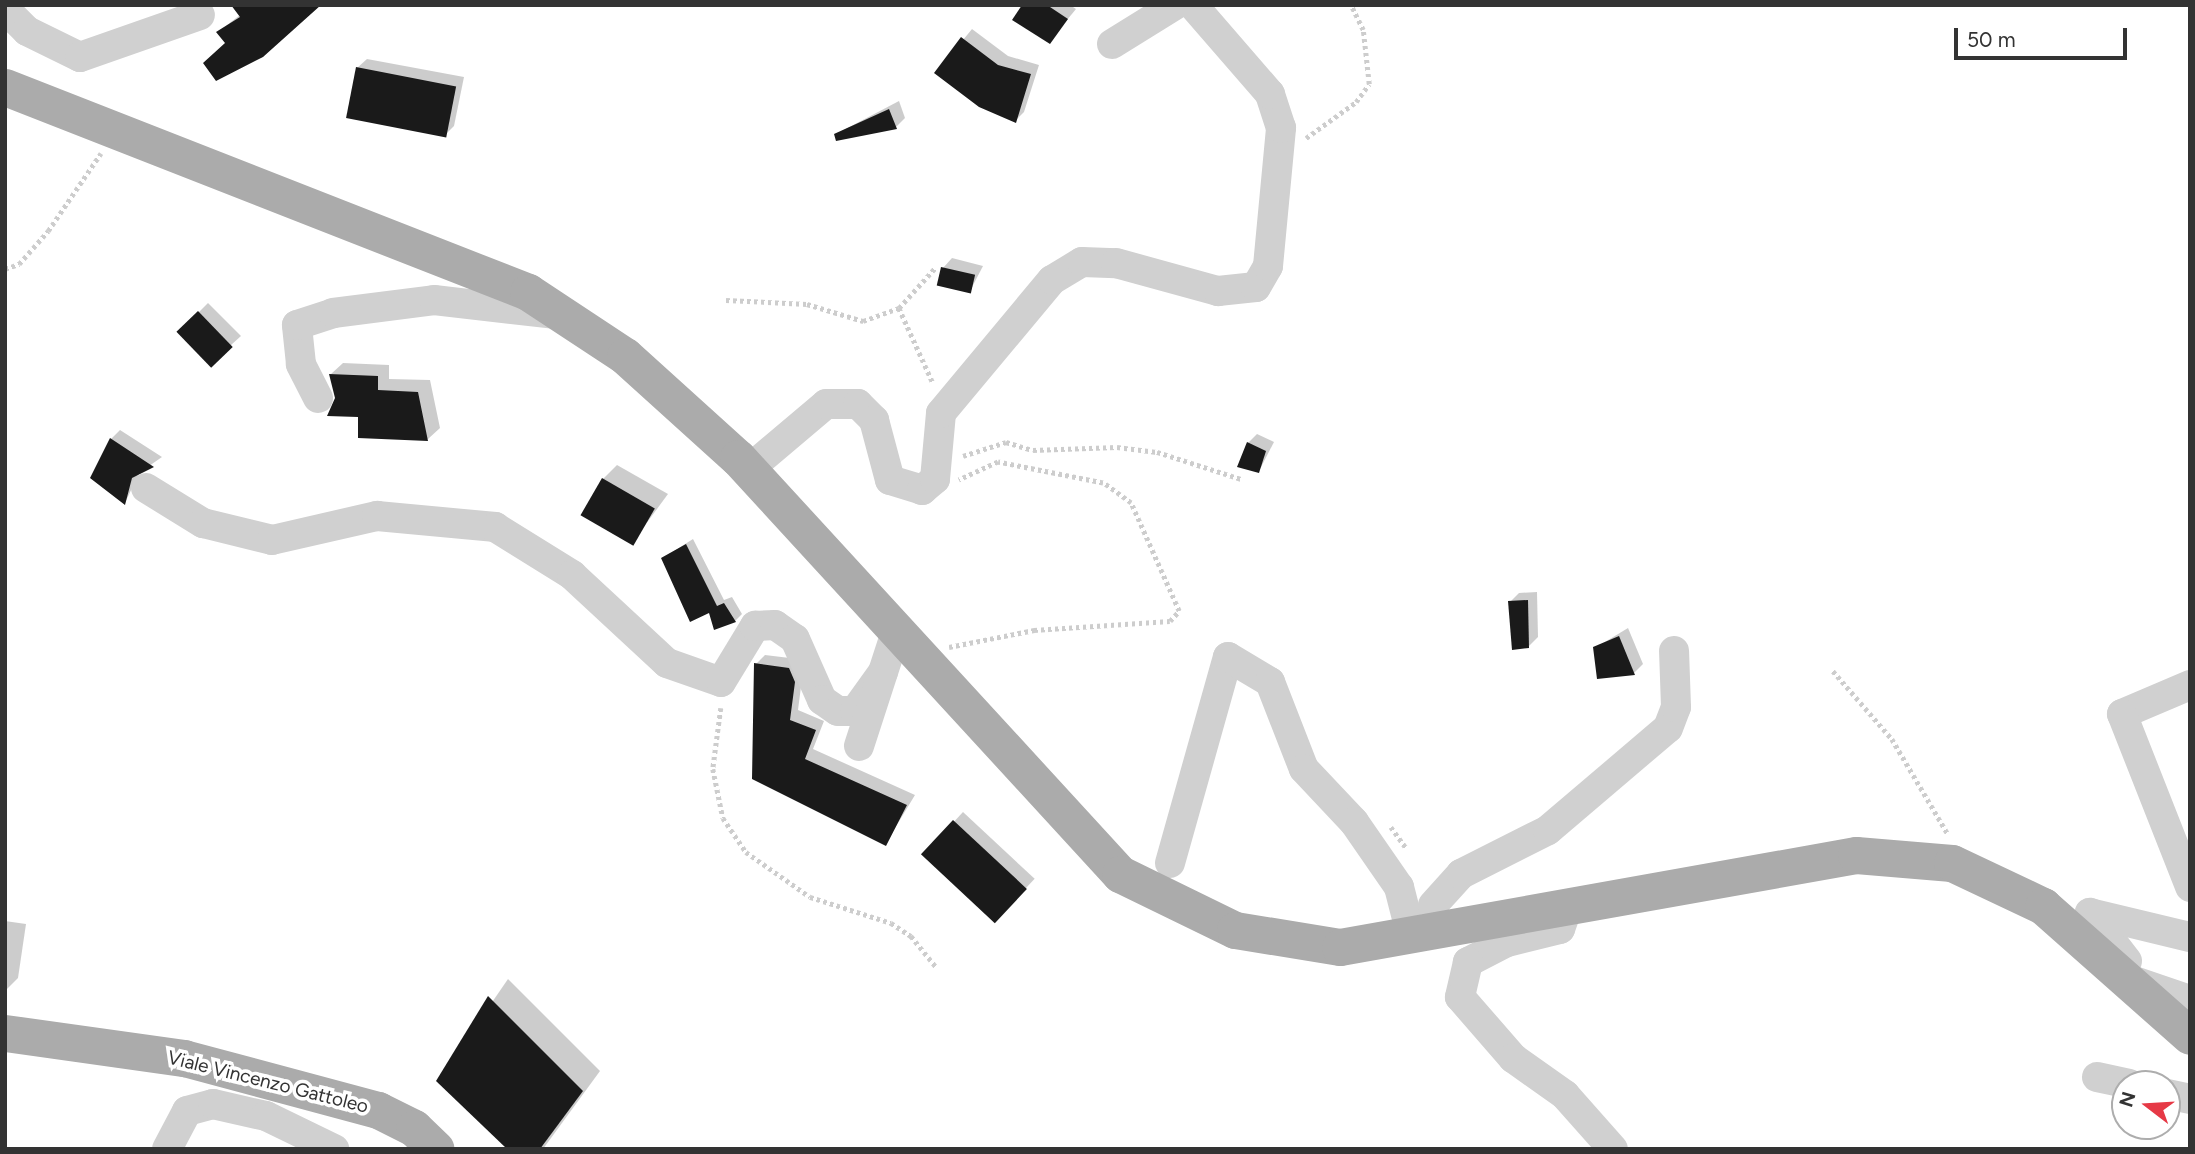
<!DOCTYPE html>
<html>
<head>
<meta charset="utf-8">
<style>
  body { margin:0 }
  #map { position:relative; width:2195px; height:1154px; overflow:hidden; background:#fff; font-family:Figtree,sans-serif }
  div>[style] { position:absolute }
  .shadow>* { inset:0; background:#0003; transform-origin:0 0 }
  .building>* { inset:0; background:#1a1a1a; transform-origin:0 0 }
  .path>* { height:4.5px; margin-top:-2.25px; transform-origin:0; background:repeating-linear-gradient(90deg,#cdcdcd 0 3.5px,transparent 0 7px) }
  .minor>* { height:30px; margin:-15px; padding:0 15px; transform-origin:15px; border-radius:15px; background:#d0d0d0 }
  .major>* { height:37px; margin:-18.5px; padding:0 18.5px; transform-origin:18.5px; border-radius:18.5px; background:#ababab }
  span { translate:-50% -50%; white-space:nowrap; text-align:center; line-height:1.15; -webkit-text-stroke:7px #fff; paint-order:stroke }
  .street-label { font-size:19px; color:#333 }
  .frame { position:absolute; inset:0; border:7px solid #333; pointer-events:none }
  .north { position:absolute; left:2111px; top:1070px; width:70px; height:70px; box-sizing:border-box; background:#fff; border:2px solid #adadad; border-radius:50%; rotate:287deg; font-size:19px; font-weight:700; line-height:28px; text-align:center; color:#333 }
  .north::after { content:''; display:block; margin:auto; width:24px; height:32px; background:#e63946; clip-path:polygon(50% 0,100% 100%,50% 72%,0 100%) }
  .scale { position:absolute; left:1954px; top:28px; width:173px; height:32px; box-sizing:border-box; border:4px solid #333; border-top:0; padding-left:9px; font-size:21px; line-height:24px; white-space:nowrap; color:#333; -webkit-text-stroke:5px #fff; paint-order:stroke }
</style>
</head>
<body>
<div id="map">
  <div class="shadow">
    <i style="clip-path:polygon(317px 5px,227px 43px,218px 32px,240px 15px)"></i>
    <i style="clip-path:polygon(1024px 5px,1070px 5px,1076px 9px,1049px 42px)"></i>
    <i style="clip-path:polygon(972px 29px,1008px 56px,1039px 65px,1024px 112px,1015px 121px,936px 73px)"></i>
    <i style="clip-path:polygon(367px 59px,464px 77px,454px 126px,445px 135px,357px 68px)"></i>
    <i style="clip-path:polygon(899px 101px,905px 118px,896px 127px,836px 134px)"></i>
    <i style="clip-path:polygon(952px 258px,983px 266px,969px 293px,943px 268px)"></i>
    <i style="clip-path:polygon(208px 303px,241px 336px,210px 364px,199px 312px)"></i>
    <i style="clip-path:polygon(343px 363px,389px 365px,389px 379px,430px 380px,440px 428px,428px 439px,359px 437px,359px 415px,337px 399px,331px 374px)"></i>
    <i style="clip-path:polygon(120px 430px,162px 457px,139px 473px,125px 503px,111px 439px)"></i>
    <i style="clip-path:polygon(1257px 434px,1274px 442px,1259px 471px,1248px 443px)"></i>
    <i style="clip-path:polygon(617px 465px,668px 494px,632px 543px,603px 479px)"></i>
    <i style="clip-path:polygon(693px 539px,724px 600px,732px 597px,742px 614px,735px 621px,716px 628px,710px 611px,663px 558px)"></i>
    <i style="clip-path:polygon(1537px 592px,1538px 637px,1529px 646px,1510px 602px,1519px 593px)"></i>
    <i style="clip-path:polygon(1628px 628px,1643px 664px,1634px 673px,1595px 648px)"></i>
    <i style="clip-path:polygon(765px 655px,798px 659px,803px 671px,798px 710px,824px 721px,813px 749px,915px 795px,886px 843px,754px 778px,756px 664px)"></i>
    <i style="left:963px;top:812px;width:98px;height:58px;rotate:43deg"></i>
    <i style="clip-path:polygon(5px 921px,26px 924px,18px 978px,5px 991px)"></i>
    <i style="clip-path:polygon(508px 979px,600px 1071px,543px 1149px,509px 1149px,438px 1081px)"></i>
  </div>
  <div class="building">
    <i style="clip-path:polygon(231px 5px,321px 5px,263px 57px,216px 81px,203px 63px,225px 43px,216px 32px,240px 17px)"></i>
    <i style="clip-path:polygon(1022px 5px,1047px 5px,1068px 19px,1050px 44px,1012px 20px)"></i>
    <i style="clip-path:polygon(961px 37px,998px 65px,1031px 74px,1016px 123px,979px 107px,934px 73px)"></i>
    <i style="left:356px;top:67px;width:102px;height:52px;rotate:11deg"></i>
    <i style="clip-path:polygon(889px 109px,897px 129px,836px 141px,834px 134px)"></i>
    <i style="left:941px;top:267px;width:35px;height:19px;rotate:13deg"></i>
    <i style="left:198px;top:311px;width:50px;height:30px;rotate:46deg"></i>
    <i style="clip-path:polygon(329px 374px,378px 376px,378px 390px,418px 392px,428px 441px,358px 438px,358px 417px,327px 416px,335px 398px)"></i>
    <i style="clip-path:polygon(110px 438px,154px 467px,132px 478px,125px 505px,90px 478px)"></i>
    <i style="clip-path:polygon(1247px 442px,1266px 451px,1259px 473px,1237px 467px)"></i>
    <i style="left:602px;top:478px;width:61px;height:43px;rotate:30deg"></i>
    <i style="clip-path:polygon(686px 544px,717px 606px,724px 603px,736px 622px,714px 630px,709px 613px,690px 622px,661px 558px)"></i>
    <i style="clip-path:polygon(1528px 600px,1529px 648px,1512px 650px,1508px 601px)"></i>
    <i style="clip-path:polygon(1619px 636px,1635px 675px,1597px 679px,1593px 647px)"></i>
    <i style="clip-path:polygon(754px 663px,789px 668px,795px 682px,790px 720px,816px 730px,805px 759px,907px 805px,886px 846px,752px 779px)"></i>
    <i style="left:953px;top:820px;width:101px;height:47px;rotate:43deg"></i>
    <i style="clip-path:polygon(488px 996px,583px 1091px,540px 1149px,507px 1149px,436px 1081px)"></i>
  </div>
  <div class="path">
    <i style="left:1306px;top:138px;width:62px;rotate:-35.8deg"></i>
    <i style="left:1356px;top:102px;width:22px;rotate:-54deg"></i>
    <i style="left:1369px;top:84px;width:54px;rotate:-96.3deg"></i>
    <i style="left:1363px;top:30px;width:28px;rotate:-116deg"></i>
    <i style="left:5px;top:269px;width:15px;rotate:-20deg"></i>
    <i style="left:19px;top:264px;width:44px;rotate:-48.7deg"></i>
    <i style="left:48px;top:231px;width:94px;rotate:-55.8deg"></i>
    <i style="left:726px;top:300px;width:81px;rotate:2.8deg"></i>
    <i style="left:807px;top:304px;width:59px;rotate:16.9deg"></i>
    <i style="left:863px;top:321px;width:38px;rotate:-20deg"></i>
    <i style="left:899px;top:308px;width:54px;rotate:-48deg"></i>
    <i style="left:899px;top:308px;width:82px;rotate:65.6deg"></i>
    <i style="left:963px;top:456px;width:45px;rotate:-18deg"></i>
    <i style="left:1006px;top:442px;width:28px;rotate:17deg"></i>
    <i style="left:1033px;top:450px;width:84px;rotate:-2deg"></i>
    <i style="left:1117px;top:447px;width:40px;rotate:7.1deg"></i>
    <i style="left:1157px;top:452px;width:88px;rotate:17.8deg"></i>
    <i style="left:949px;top:647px;width:87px;rotate:-11.3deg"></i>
    <i style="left:1034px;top:630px;width:136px;rotate:-3.8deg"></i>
    <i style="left:1170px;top:621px;width:13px;rotate:-48deg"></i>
    <i style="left:1179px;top:611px;width:118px;rotate:-114deg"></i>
    <i style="left:1131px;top:503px;width:34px;rotate:-144deg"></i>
    <i style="left:1103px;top:483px;width:107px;rotate:-168.7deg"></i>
    <i style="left:998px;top:462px;width:43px;rotate:155.2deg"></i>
    <i style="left:1833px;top:671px;width:90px;rotate:49.1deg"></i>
    <i style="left:1892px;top:739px;width:110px;rotate:59.5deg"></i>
    <i style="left:721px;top:708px;width:62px;rotate:97.5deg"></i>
    <i style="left:713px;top:769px;width:50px;rotate:78.5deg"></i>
    <i style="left:723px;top:818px;width:41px;rotate:55.9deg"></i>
    <i style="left:746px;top:852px;width:78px;rotate:35.1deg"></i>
    <i style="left:810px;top:897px;width:85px;rotate:17.8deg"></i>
    <i style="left:891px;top:923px;width:24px;rotate:33deg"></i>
    <i style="left:911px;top:936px;width:41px;rotate:50.9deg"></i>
    <i style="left:1391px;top:827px;width:26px;rotate:54deg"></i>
  </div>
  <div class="minor">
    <i style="left:5px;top:9px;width:31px;rotate:45deg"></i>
    <i style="left:27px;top:31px;width:59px;rotate:26.1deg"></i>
    <i style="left:80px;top:57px;width:127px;rotate:-19.3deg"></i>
    <i style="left:1112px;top:44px;width:74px;rotate:-31.8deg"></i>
    <i style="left:318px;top:398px;width:38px;rotate:-117deg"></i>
    <i style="left:301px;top:364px;width:39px;rotate:-96deg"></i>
    <i style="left:297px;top:325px;width:38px;rotate:-18deg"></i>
    <i style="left:333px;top:313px;width:102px;rotate:-7.3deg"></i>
    <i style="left:434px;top:300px;width:130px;rotate:6.6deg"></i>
    <i style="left:748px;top:470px;width:102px;rotate:-40.2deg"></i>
    <i style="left:826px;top:404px;width:32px"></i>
    <i style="left:858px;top:404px;width:23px;rotate:45deg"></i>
    <i style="left:874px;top:420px;width:62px;rotate:75.1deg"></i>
    <i style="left:890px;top:480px;width:34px;rotate:17deg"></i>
    <i style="left:922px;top:490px;width:17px;rotate:-40deg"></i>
    <i style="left:935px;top:479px;width:66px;rotate:-84.8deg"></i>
    <i style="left:941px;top:413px;width:173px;rotate:-50.2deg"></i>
    <i style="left:1052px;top:280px;width:35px;rotate:-31deg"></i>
    <i style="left:1082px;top:262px;width:34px;rotate:2deg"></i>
    <i style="left:1116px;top:263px;width:106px;rotate:15.4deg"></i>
    <i style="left:1218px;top:291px;width:38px;rotate:-6deg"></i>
    <i style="left:1256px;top:287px;width:24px;rotate:-60deg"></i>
    <i style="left:1268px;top:266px;width:139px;rotate:-84.6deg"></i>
    <i style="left:1281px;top:128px;width:36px;rotate:-108deg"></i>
    <i style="left:1270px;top:94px;width:118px;rotate:-130.9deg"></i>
    <i style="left:146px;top:488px;width:67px;rotate:31.6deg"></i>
    <i style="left:203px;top:523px;width:71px;rotate:13.8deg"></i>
    <i style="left:272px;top:540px;width:108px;rotate:-12.9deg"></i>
    <i style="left:377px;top:516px;width:119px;rotate:5.3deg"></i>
    <i style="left:495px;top:527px;width:91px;rotate:31.9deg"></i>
    <i style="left:572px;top:575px;width:129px;rotate:42.8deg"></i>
    <i style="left:667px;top:663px;width:57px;rotate:19.4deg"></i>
    <i style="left:721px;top:682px;width:66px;rotate:-58.7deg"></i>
    <i style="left:755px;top:626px;width:20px;rotate:-3deg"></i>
    <i style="left:775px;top:625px;width:24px;rotate:35deg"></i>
    <i style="left:795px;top:639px;width:67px;rotate:66.1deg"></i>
    <i style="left:822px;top:700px;width:19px;rotate:35deg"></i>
    <i style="left:838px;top:711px;width:17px"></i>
    <i style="left:855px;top:711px;width:48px;rotate:-54.3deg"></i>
    <i style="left:2190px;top:685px;width:74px;rotate:156.9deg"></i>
    <i style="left:2122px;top:714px;width:186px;rotate:68.5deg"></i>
    <i style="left:859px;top:746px;width:120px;rotate:-72deg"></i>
    <i style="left:1170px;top:863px;width:214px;rotate:-74.3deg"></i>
    <i style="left:1228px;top:657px;width:49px;rotate:30.8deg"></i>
    <i style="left:1270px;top:682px;width:93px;rotate:68.7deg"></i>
    <i style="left:1304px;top:769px;width:73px;rotate:46.7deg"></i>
    <i style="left:1354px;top:822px;width:79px;rotate:55.3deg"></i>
    <i style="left:1399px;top:887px;width:49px;rotate:75.7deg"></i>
    <i style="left:1433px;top:905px;width:42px;rotate:-47.9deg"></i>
    <i style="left:1461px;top:874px;width:97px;rotate:-26.8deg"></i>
    <i style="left:1548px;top:830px;width:157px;rotate:-40.4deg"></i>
    <i style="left:1668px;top:728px;width:22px;rotate:-69deg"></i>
    <i style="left:1676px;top:707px;width:56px;rotate:-92deg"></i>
    <i style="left:1568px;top:906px;width:24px;rotate:109deg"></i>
    <i style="left:1560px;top:929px;width:55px;rotate:166.2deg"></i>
    <i style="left:1507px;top:942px;width:44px;rotate:152.9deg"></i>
    <i style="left:1468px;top:962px;width:36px;rotate:103deg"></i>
    <i style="left:1460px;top:997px;width:81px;rotate:49deg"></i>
    <i style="left:1513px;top:1058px;width:64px;rotate:35.4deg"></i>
    <i style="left:1565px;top:1095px;width:72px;rotate:48.4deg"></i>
    <i style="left:2127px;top:961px;width:61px;rotate:-127.6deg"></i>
    <i style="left:2090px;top:913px;width:103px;rotate:13.5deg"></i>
    <i style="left:2131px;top:980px;width:62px;rotate:18.7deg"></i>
    <i style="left:2097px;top:1077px;width:33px;rotate:12deg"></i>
    <i style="left:2167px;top:1094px;width:24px;rotate:12deg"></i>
    <i style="left:167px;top:1149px;width:43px;rotate:-62.2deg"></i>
    <i style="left:187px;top:1111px;width:27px;rotate:-15deg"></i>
    <i style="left:213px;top:1104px;width:54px;rotate:12.8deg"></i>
    <i style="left:266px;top:1116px;width:76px;rotate:25.9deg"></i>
  </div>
  <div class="major">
    <i style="left:5px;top:87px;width:562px;rotate:21.4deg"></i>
    <i style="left:528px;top:292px;width:116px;rotate:33.4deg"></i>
    <i style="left:625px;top:356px;width:152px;rotate:42.1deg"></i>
    <i style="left:738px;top:458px;width:565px;rotate:47.44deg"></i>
    <i style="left:1120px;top:874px;width:128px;rotate:26deg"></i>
    <i style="left:1235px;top:930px;width:106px;rotate:9.2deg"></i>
    <i style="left:1340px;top:947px;width:524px;rotate:-10.11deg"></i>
    <i style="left:1856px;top:855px;width:96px;rotate:4.8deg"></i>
    <i style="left:1952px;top:863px;width:101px;rotate:25.3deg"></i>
    <i style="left:2043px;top:906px;width:196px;rotate:41.5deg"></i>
    <i style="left:5px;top:1033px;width:181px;rotate:8deg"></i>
    <i style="left:184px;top:1058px;width:201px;rotate:15deg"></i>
    <i style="left:378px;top:1110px;width:40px;rotate:26.6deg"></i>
    <i style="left:414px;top:1128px;width:30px;rotate:44deg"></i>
  </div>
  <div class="street-label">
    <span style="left:268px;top:1082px;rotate:14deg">Viale Vincenzo Gattoleo</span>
  </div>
  <div class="frame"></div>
  <div class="north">N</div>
  <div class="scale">50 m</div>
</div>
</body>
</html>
